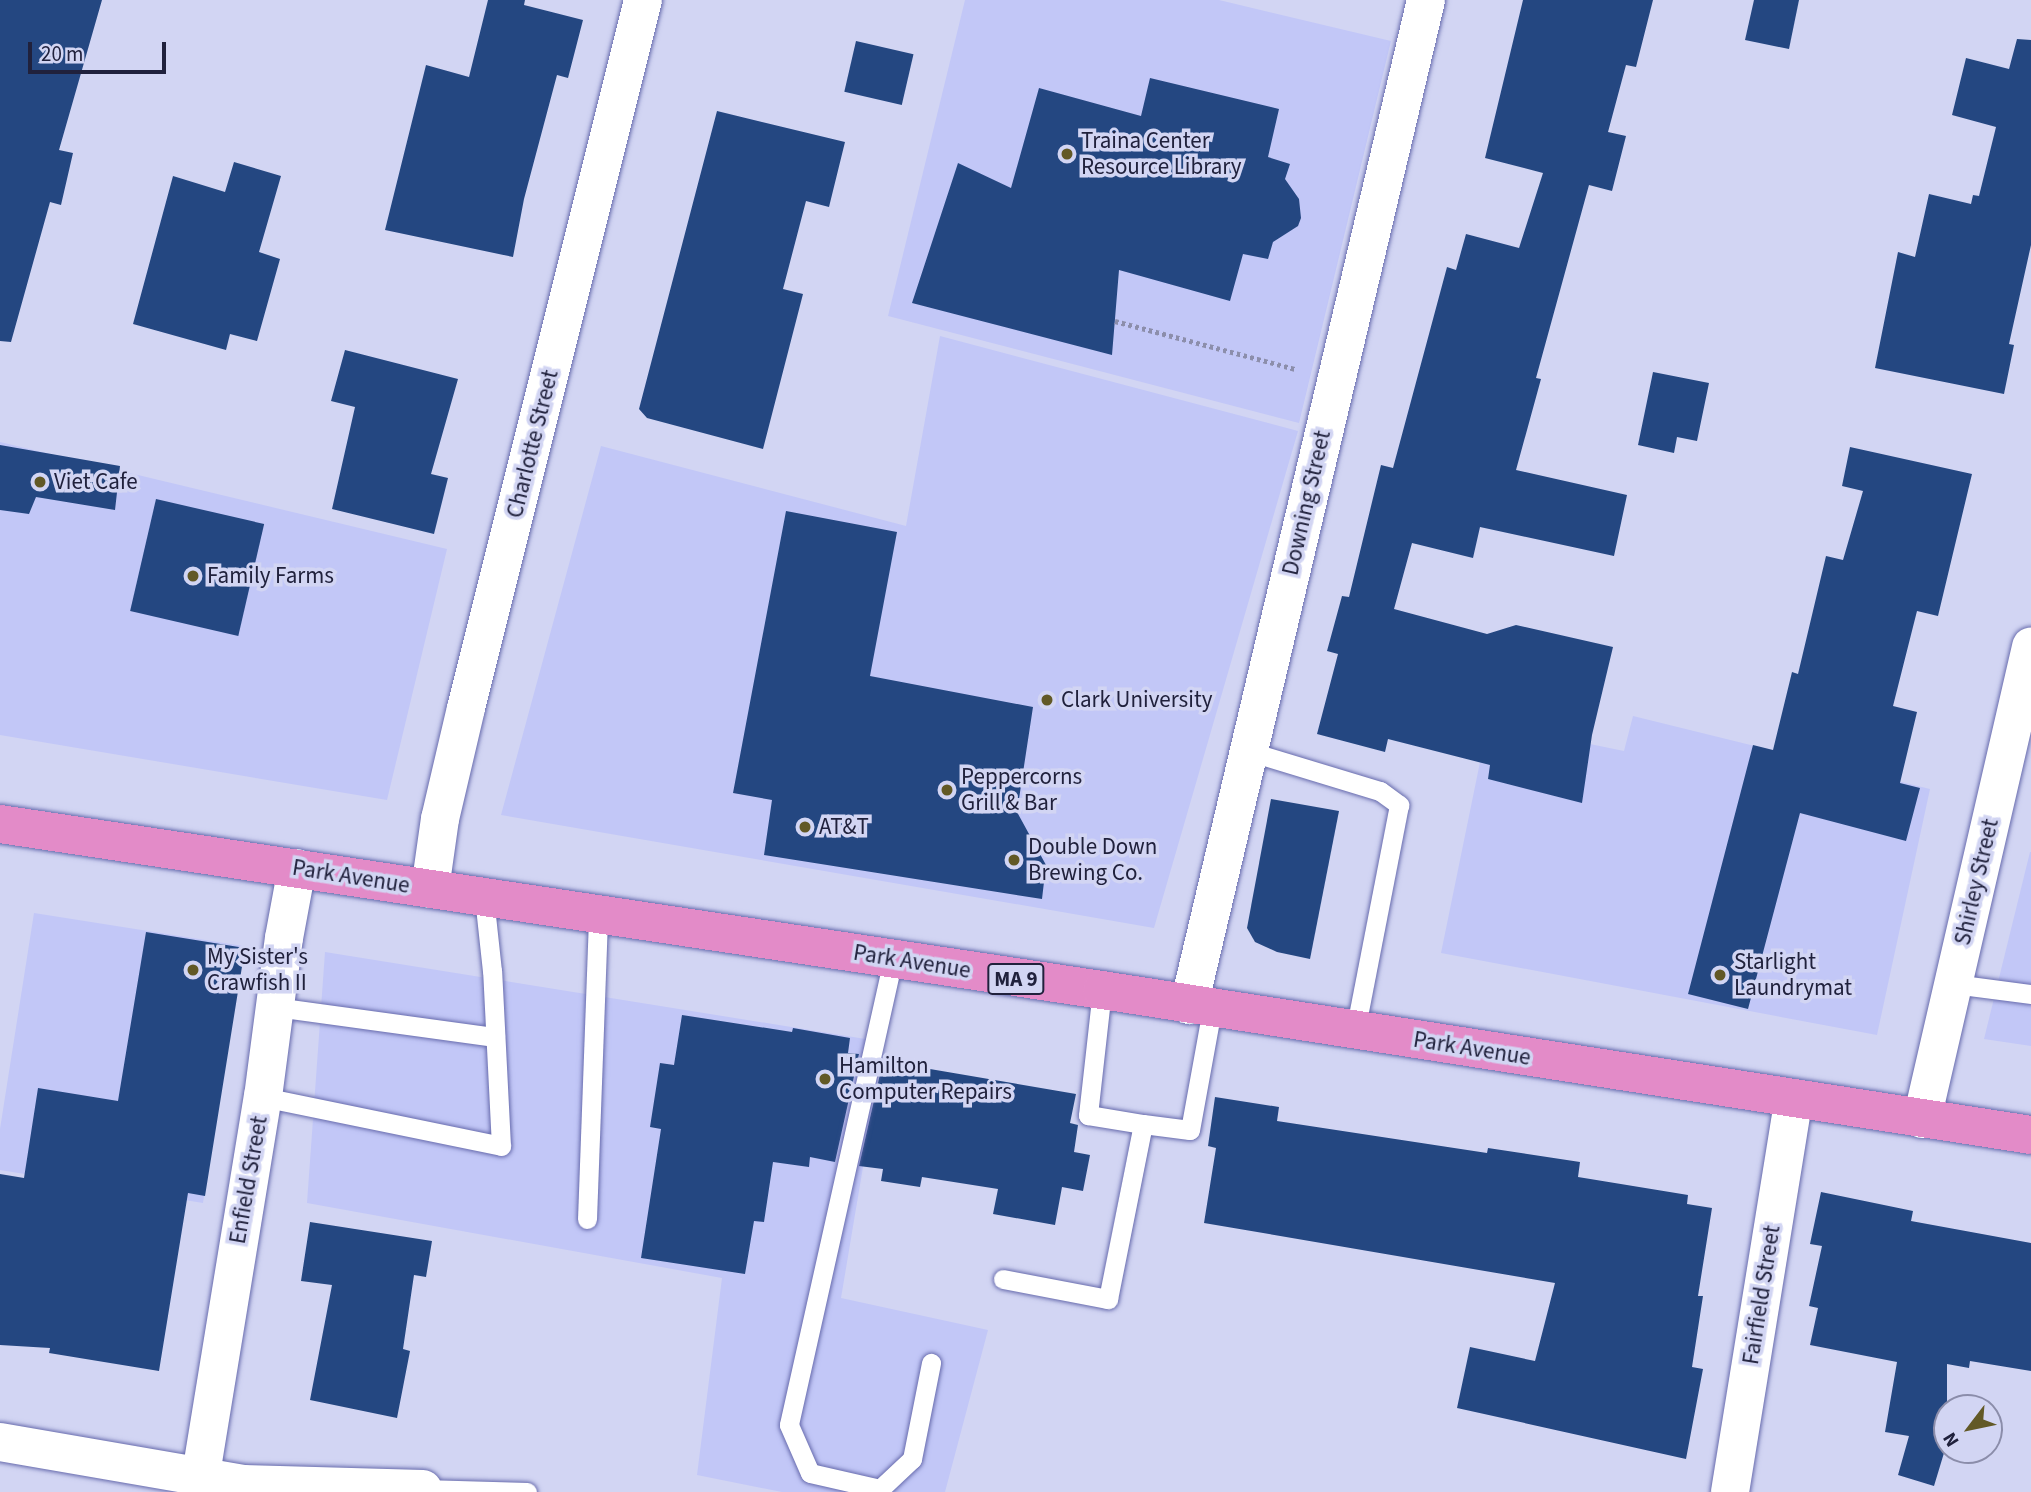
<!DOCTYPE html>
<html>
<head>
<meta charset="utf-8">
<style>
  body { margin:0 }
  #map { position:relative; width:2031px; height:1492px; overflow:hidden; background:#d2d5f3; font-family:"Source Sans 3",sans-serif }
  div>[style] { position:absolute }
  .built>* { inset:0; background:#c2c7f7 }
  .building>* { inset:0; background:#244781; transform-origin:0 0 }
  .path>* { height:4.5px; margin-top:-2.25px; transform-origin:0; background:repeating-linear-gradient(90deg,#8c8eab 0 3.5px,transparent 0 7px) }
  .roads { filter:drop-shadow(0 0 2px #676bad) drop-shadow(0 0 2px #676bad) }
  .service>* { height:19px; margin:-9.5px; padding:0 9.5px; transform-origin:9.5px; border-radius:9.5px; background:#fff }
  .minor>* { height:38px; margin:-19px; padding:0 19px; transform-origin:19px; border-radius:19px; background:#fff }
  .trunk>* { height:38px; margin:-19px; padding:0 19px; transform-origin:19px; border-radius:19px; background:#e38bc8 }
  .dots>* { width:19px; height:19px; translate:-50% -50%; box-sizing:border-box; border:4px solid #d2d5f3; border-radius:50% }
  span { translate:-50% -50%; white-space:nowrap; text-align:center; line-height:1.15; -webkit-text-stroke:7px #d2d5f3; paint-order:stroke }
  .shield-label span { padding:2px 5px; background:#d2d5f3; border:2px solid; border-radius:5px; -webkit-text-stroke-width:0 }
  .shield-label { font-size:21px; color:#20213c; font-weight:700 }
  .poi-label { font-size:23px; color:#20213c }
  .left { translate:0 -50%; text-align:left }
  .street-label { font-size:23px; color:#20213c }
  .north { position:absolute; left:1933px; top:1394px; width:70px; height:70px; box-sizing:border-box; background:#d2d5f3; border:2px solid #8b8daa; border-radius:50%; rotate:238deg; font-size:19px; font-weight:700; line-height:28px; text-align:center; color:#20213c }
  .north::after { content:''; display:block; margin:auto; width:24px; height:32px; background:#625926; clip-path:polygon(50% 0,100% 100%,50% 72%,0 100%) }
  .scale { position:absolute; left:28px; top:42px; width:138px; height:32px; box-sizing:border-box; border:4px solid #20213c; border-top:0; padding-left:9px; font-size:21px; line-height:24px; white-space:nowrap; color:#20213c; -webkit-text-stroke:5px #d2d5f3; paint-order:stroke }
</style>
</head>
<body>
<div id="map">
  <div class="built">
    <i style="clip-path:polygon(965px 0,1219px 0,1391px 41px,1299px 423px,888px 316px)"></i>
    <i style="clip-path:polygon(940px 336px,1298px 431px,1154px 928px,501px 815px,601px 446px,906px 526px)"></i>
    <i style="clip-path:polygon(0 442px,447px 549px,387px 800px,0 735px)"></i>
    <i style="clip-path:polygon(1633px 716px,1930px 789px,1877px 1035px,1441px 953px,1488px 723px,1624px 751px)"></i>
    <i style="clip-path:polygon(2030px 852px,2031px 852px,2031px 1046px,1984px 1039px)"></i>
    <i style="clip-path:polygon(34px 913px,243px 946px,203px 1203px,0 1170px,0 1129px)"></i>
    <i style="clip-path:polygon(325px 952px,884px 1042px,841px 1298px,988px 1330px,945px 1492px,782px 1492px,697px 1475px,722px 1278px,307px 1203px)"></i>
  </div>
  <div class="building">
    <i style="clip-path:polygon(0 0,102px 0,59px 150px,73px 153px,61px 205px,50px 202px,11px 342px,0 341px)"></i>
    <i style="clip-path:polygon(488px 0,525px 0,524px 5px,583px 20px,568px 78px,557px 75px,524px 199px,513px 257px,385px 230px,426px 65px,469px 77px)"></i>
    <i style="clip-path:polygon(1523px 0,1653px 0,1636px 67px,1626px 65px,1608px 132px,1626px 136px,1612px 191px,1589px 185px,1536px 378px,1541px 379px,1516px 470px,1627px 495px,1614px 556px,1480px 527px,1473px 558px,1412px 543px,1394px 609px,1487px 634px,1516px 625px,1613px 647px,1592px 735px,1582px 803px,1488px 779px,1490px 765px,1388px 739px,1385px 752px,1317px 734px,1338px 654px,1327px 651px,1342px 596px,1349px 597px,1381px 465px,1393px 468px,1447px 267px,1456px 270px,1466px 234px,1519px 248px,1543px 173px,1485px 158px)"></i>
    <i style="clip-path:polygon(1754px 0,1799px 0,1789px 49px,1745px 40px)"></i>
    <i style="clip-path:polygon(2017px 39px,2031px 40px,2031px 245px,2009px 344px,2014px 345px,2004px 394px,1875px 368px,1898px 252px,1915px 257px,1929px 194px,1971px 204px,1973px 195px,1979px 196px,1996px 127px,1952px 115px,1966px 58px,2009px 69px)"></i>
    <i style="left:856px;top:41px;width:59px;height:52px;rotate:13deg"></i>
    <i style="clip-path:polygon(1150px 78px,1279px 109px,1268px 157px,1290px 164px,1285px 179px,1299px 199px,1301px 218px,1298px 226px,1273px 242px,1268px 259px,1243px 254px,1230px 301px,1119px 270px,1112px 355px,912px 303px,958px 163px,1011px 188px,1039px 88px,1141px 116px)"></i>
    <i style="clip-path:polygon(717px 111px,845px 142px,829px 207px,806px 201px,783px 289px,803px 294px,763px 449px,647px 418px,639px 409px)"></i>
    <i style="clip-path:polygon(234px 162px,281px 176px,259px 252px,280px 259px,257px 341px,230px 334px,226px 350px,133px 324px,173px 176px,225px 192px)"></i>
    <i style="clip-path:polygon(345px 350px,458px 379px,431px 474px,448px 478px,434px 534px,332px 509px,355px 407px,331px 401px)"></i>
    <i style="clip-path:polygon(1653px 372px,1709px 383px,1697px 441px,1677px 437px,1674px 453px,1638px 445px)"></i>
    <i style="clip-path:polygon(0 445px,120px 466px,115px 510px,36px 497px,29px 514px,0 510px)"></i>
    <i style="clip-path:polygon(1850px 447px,1972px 474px,1938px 616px,1917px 611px,1893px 706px,1917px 712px,1900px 783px,1920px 788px,1906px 841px,1800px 813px,1748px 1009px,1688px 994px,1753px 745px,1773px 750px,1792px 672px,1798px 674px,1826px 556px,1843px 560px,1863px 491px,1842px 486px)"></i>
    <i style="left:156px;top:499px;width:111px;height:115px;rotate:13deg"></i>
    <i style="clip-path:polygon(786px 511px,897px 532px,870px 676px,1033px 707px,1017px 812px,1046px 865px,1042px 899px,764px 855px,772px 800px,733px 793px)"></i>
    <i style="clip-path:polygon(1271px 799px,1339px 811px,1310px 959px,1277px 952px,1255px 942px,1247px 928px)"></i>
    <i style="clip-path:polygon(146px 932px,245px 948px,205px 1196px,188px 1193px,159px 1371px,49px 1353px,50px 1348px,0 1345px,0 1174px,24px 1178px,38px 1088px,118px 1101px)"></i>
    <i style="clip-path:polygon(682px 1015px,792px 1032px,793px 1028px,850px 1038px,848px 1053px,859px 1054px,835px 1162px,810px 1157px,809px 1167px,773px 1162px,764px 1222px,754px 1221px,745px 1274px,641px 1258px,661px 1129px,650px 1127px,660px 1063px,674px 1065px)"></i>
    <i style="clip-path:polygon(883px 1061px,1076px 1094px,1070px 1123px,1078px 1125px,1074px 1152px,1090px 1155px,1083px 1191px,1062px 1187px,1055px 1225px,993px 1214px,998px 1189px,922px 1177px,920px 1187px,881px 1181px,883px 1169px,859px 1166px)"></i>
    <i style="clip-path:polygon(1215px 1097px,1279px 1107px,1277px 1121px,1487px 1153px,1488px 1148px,1580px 1162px,1578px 1177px,1688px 1195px,1687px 1204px,1712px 1208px,1698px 1296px,1703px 1296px,1692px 1367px,1703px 1369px,1686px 1459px,1457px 1408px,1470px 1347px,1535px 1361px,1555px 1283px,1204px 1223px,1216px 1148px,1208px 1146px)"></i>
    <i style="clip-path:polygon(1821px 1192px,1913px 1211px,1911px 1221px,2031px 1243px,2031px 1371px,1970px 1361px,1969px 1368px,1947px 1364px,1947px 1443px,1934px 1486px,1898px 1475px,1909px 1436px,1885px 1432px,1897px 1362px,1810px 1345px,1818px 1308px,1809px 1306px,1822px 1246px,1810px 1244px)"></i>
    <i style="clip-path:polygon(310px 1222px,432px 1241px,426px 1277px,414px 1275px,403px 1349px,410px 1351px,397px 1418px,310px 1400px,332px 1285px,301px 1281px)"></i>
  </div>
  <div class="path">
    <i style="left:1115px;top:321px;width:186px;rotate:14.9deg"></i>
  </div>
  <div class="roads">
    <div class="service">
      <i style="left:1248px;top:751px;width:138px;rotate:16.9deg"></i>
      <i style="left:1380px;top:791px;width:24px;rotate:36deg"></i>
      <i style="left:1399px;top:805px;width:230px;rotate:101deg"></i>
      <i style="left:893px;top:959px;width:477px;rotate:102.6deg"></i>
      <i style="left:789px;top:1425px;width:52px;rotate:66.4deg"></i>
      <i style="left:810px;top:1473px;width:72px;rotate:12.9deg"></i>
      <i style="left:880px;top:1489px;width:44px;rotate:-43.2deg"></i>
      <i style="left:912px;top:1459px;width:98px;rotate:-78.8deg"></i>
      <i style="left:1954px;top:984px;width:78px;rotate:7.4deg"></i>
      <i style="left:1102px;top:990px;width:126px;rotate:96.4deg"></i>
      <i style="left:1088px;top:1115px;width:56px;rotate:9.3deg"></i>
      <i style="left:1143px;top:1124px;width:47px;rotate:7.3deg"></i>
      <i style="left:1190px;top:1130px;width:123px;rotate:-79.7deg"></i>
      <i style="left:275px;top:1007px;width:222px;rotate:7.8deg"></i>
      <i style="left:263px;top:1097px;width:243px;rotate:11.6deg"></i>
      <i style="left:501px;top:1146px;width:175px;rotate:-92.9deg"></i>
      <i style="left:492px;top:971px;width:74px;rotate:-96.2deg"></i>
      <i style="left:587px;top:1219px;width:305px;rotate:-87.9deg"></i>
      <i style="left:1003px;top:1279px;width:107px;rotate:10.8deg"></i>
      <i style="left:1108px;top:1299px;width:178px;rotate:-78.7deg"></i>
      <i style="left:423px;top:1489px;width:104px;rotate:1.7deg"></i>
    </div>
    <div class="minor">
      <i style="left:430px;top:889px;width:71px;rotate:-81.9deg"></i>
      <i style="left:440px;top:819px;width:114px;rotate:-76.8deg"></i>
      <i style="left:466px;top:708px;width:730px;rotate:-75.96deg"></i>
      <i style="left:1189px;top:1005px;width:1033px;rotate:-76.73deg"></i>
      <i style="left:1922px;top:1119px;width:485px;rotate:-77deg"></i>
      <i style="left:0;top:1442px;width:247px;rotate:9.8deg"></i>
      <i style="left:243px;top:1484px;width:180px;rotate:1.6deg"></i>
      <i style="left:201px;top:1492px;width:18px;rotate:-90deg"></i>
      <i style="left:201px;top:1474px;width:382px;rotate:-80.7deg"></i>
      <i style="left:263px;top:1097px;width:160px;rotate:-82.5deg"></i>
      <i style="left:284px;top:938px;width:71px;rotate:-79.5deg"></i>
      <i style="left:1730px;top:1492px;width:398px;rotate:-80.8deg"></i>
    </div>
    <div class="trunk">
      <i style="left:0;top:824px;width:1114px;rotate:8.57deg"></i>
      <i style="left:1102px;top:990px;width:940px;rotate:8.87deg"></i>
    </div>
  </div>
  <div class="dots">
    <i style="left:1067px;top:154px;background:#625926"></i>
    <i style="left:40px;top:482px;background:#625926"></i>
    <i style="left:193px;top:576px;background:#625926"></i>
    <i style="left:1047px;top:700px;background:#625926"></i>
    <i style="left:947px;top:790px;background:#625926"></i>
    <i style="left:805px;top:827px;background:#625926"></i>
    <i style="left:1014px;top:860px;background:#625926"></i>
    <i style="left:193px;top:970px;background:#625926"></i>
    <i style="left:1720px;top:975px;background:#625926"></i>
    <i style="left:825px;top:1079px;background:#625926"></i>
  </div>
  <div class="shield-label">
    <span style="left:1016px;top:979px">MA 9</span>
  </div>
  <div class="poi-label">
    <span class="left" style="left:1081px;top:154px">Traina Center<br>Resource Library</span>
    <span class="left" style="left:54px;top:482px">Viet Cafe</span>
    <span class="left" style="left:207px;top:576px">Family Farms</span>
    <span class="left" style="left:1061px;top:700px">Clark University</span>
    <span class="left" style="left:961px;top:790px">Peppercorns<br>Grill &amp; Bar</span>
    <span class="left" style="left:819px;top:827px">AT&amp;T</span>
    <span class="left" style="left:1028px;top:860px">Double Down<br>Brewing Co.</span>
    <span class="left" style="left:207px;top:970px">My Sister's<br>Crawfish II</span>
    <span class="left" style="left:1734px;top:975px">Starlight<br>Laundrymat</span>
    <span class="left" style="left:839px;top:1079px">Hamilton<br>Computer Repairs</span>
  </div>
  <div class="street-label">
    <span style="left:533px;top:444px;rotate:-76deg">Charlotte Street</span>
    <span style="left:1307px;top:503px;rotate:-77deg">Downing Street</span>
    <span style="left:351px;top:877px;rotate:9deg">Park Avenue</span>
    <span style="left:1977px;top:882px;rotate:-77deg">Shirley Street</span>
    <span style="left:912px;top:962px;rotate:9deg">Park Avenue</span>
    <span style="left:1472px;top:1049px;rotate:9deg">Park Avenue</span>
    <span style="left:249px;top:1180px;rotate:-80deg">Enfield Street</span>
    <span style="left:1762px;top:1295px;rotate:-81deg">Fairfield Street</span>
  </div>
  <div class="north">N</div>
  <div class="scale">20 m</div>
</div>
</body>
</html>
